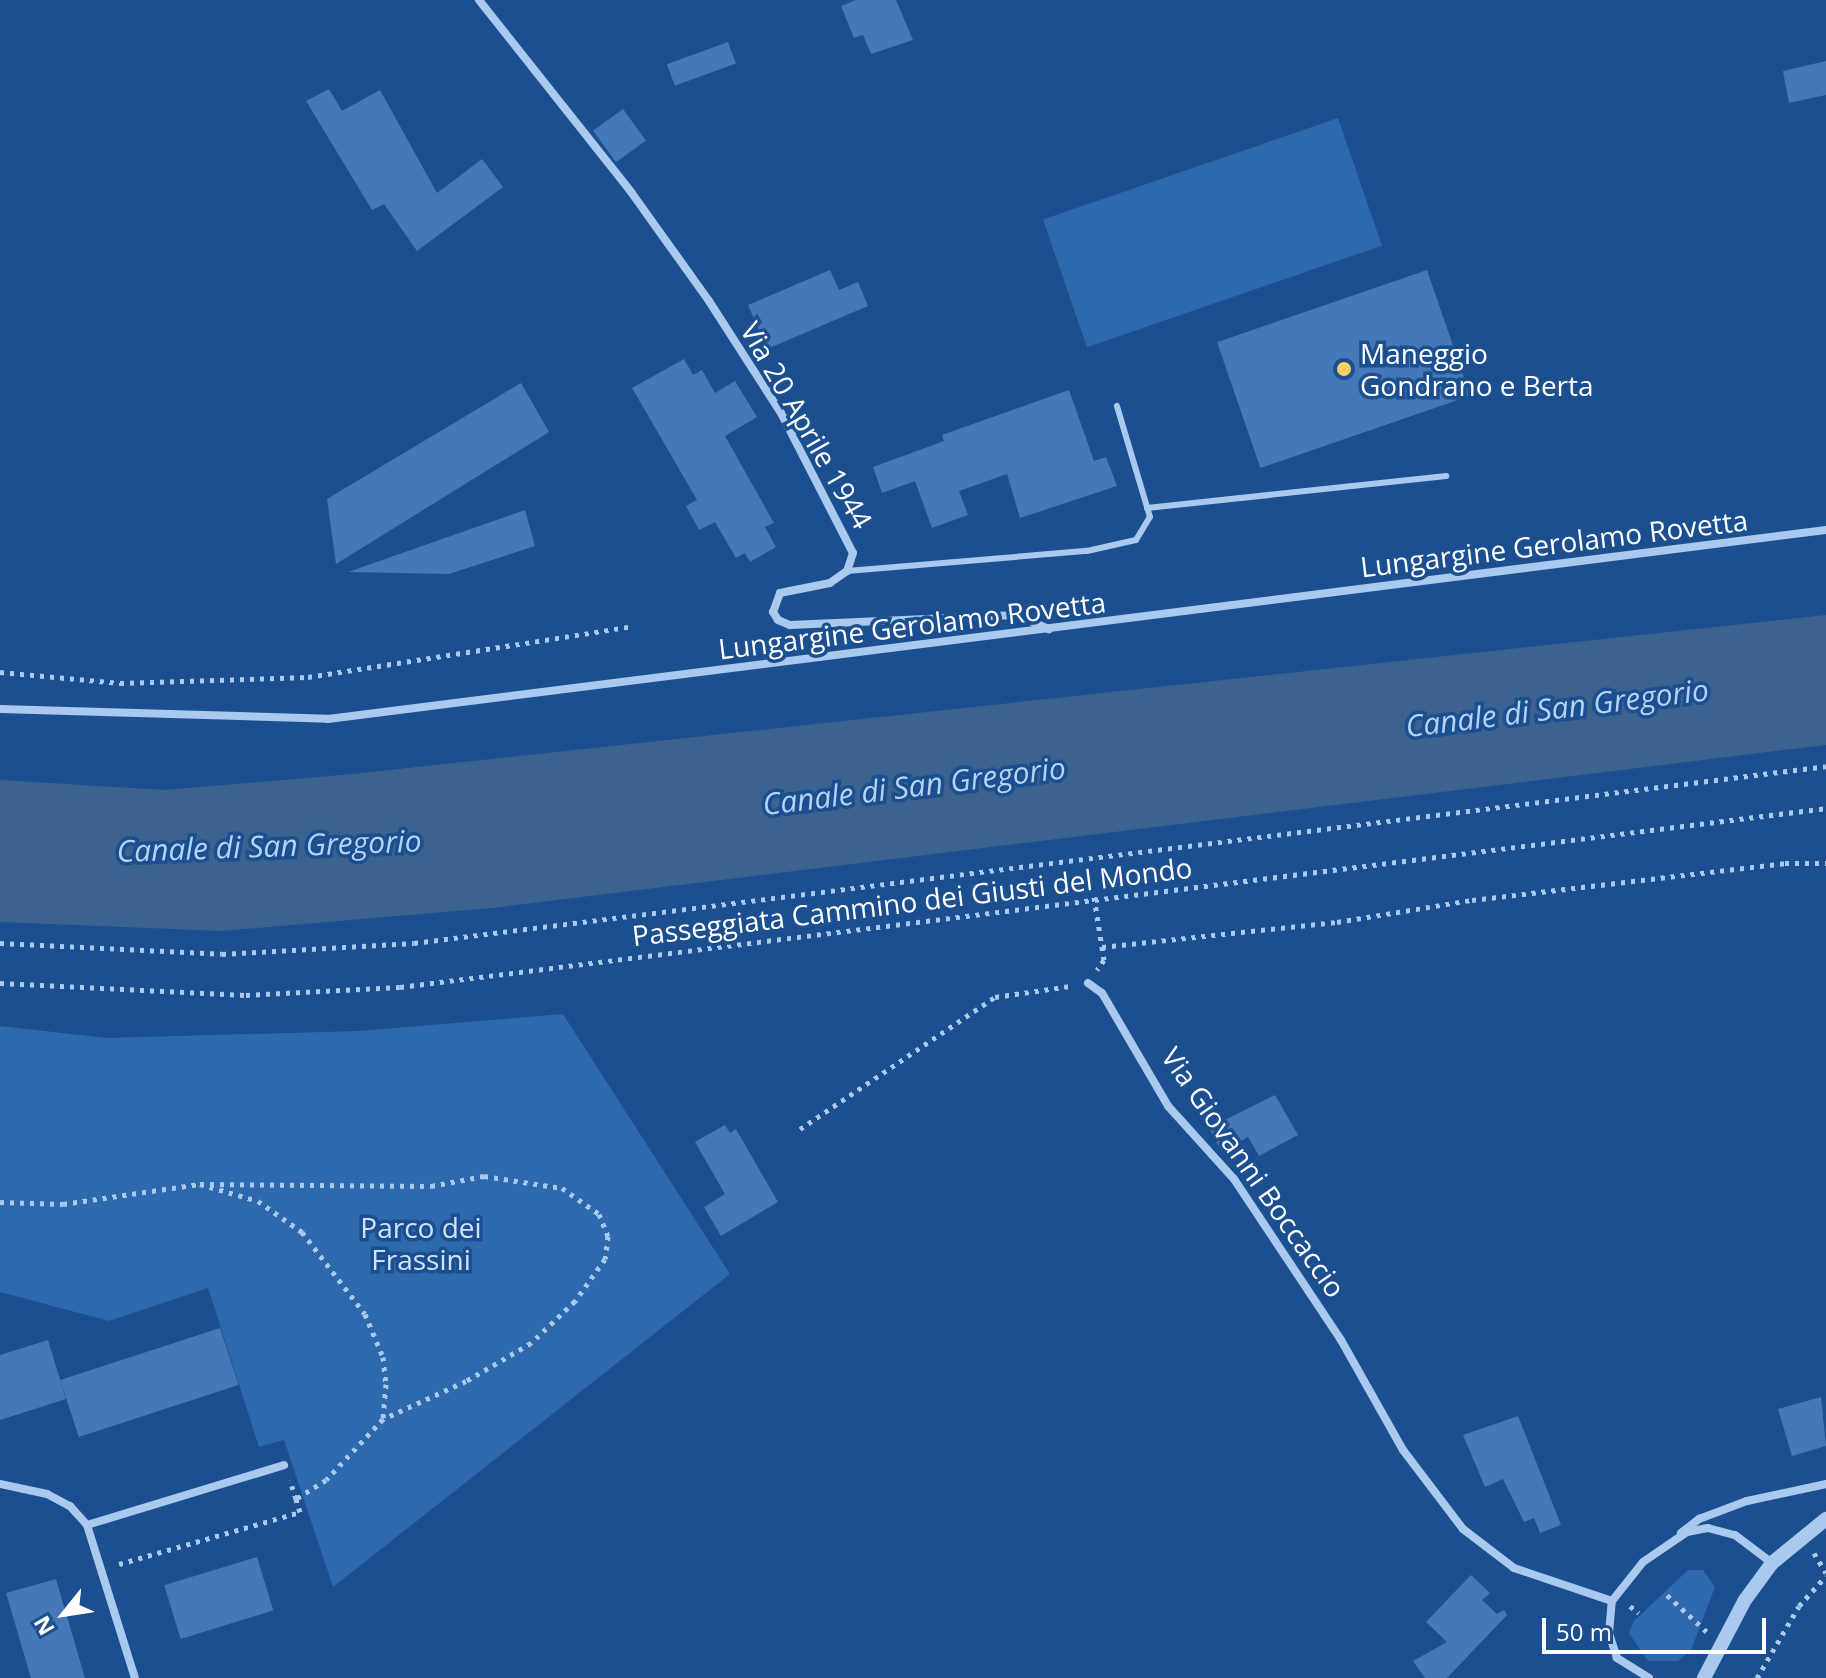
<!DOCTYPE html>
<html>
<head>
<meta charset="utf-8">
<style>
  body { margin:0 }
  #map { position:relative; width:1826px; height:1678px; overflow:hidden; background:#1b4f8f; font-family:"Open Sans",sans-serif }
  div>[style] { position:absolute }
  .green>* { inset:0; background:#2e69ad; transform-origin:0 0 }
  .water>* { inset:0; background:#3c6290 }
  .building>* { inset:0; background:#4478b7; transform-origin:0 0 }
  .path>* { height:5px; margin-top:-2.5px; transform-origin:0; background:repeating-linear-gradient(90deg,#a9c9ee 0 4px,transparent 0 10px) }
  .service>* { height:6px; margin:-3px; padding:0 3px; transform-origin:3px; border-radius:3px; background:#a9c9ee }
  .minor>* { height:8px; margin:-4px; padding:0 4px; transform-origin:4px; border-radius:4px; background:#a9c9ee }
  .tertiary>* { height:14px; margin:-7px; padding:0 7px; transform-origin:7px; border-radius:7px; background:#a9c9ee }
  .dots>* { width:22px; height:22px; translate:-50% -50%; box-sizing:border-box; border:4px solid #1b4f8f; border-radius:50% }
  span { translate:-50% -50%; white-space:nowrap; text-align:center; line-height:1.15; -webkit-text-stroke:7px #1b4f8f; paint-order:stroke }
  .poi-label { font-size:28px; color:#fff }
  .left { translate:0 -50%; text-align:left }
  .street-label { font-size:28px; color:#fff }
  .park-label { font-size:28px; color:#cfe3fa }
  .water-label { font-size:30px; color:#b5d3f5; font-style:italic }
  .north { position:absolute; left:24px; top:1574px; width:80px; height:80px; -webkit-text-stroke:6px #1b4f8f; paint-order:stroke; rotate:240deg; font-size:22px; font-weight:700; line-height:32px; text-align:center; color:#fff }
  .north::after { content:''; display:block; margin:auto; width:28px; height:36px; background:#fff; clip-path:polygon(50% 0,100% 100%,50% 72%,0 100%) }
  .scale { position:absolute; left:1542px; top:1618px; width:224px; height:36px; box-sizing:border-box; border:4px solid #fff; border-top:0; padding-left:10px; font-size:24px; line-height:28px; white-space:nowrap; color:#fff; -webkit-text-stroke:6px #1b4f8f; paint-order:stroke }
</style>
</head>
<body>
<div id="map">
  <div class="green">
    <i style="left:1338px;top:118px;width:135px;height:312px;rotate:71deg"></i>
    <i style="clip-path:polygon(563px 1014px,730px 1274px,333px 1587px,284px 1440px,259px 1447px,208px 1288px,109px 1321px,0 1292px,0 1026px,107px 1038px,358px 1031px)"></i>
    <i style="clip-path:polygon(1688px 1570px,1703px 1570px,1715px 1587px,1691px 1650px,1678px 1661px,1648px 1661px,1629px 1633px,1634px 1621px)"></i>
  </div>
  <div class="water">
    <i style="clip-path:polygon(1826px 615px,1826px 745px,492px 908px,222px 931px,0 922px,0 780px,165px 790px,352px 774px)"></i>
  </div>
  <div class="building">
    <i style="clip-path:polygon(856px 0,896px 0,913px 40px,871px 54px,863px 35px,854px 38px,841px 6px)"></i>
    <i style="left:728px;top:42px;width:23px;height:65px;rotate:70deg"></i>
    <i style="clip-path:polygon(1826px 61px,1826px 95px,1789px 103px,1783px 71px)"></i>
    <i style="clip-path:polygon(329px 89px,342px 111px,380px 90px,437px 193px,482px 159px,503px 187px,417px 251px,384px 204px,372px 210px,306px 101px)"></i>
    <i style="left:623px;top:109px;width:39px;height:37px;rotate:54deg"></i>
    <i style="clip-path:polygon(830px 270px,839px 290px,858px 282px,868px 306px,767px 349px,748px 305px)"></i>
    <i style="left:1427px;top:270px;width:133px;height:222px;rotate:71deg"></i>
    <i style="clip-path:polygon(684px 359px,693px 375px,702px 370px,715px 393px,735px 381px,757px 417px,725px 436px,774px 523px,765px 527px,776px 547px,750px 562px,745px 553px,736px 558px,715px 522px,699px 530px,686px 506px,697px 500px,632px 388px)"></i>
    <i style="clip-path:polygon(521px 383px,549px 432px,336px 564px,327px 499px)"></i>
    <i style="clip-path:polygon(1069px 390px,1094px 461px,1106px 457px,1117px 486px,1020px 518px,1007px 474px,959px 491px,968px 515px,932px 528px,915px 481px,882px 493px,873px 467px,944px 441px,942px 435px)"></i>
    <i style="clip-path:polygon(525px 510px,535px 546px,449px 574px,348px 572px)"></i>
    <i style="clip-path:polygon(1275px 1095px,1298px 1135px,1259px 1156px,1248px 1137px,1222px 1152px,1209px 1128px)"></i>
    <i style="clip-path:polygon(725px 1125px,730px 1133px,736px 1129px,778px 1202px,721px 1236px,704px 1207px,725px 1194px,695px 1142px)"></i>
    <i style="left:220px;top:1328px;width:60px;height:168px;rotate:72deg"></i>
    <i style="clip-path:polygon(48px 1340px,66px 1399px,0 1420px,0 1355px)"></i>
    <i style="clip-path:polygon(1821px 1397px,1826px 1446px,1792px 1456px,1778px 1409px)"></i>
    <i style="clip-path:polygon(1518px 1416px,1561px 1525px,1540px 1533px,1534px 1518px,1524px 1522px,1503px 1479px,1485px 1487px,1463px 1435px)"></i>
    <i style="left:257px;top:1557px;width:56px;height:97px;rotate:73deg"></i>
    <i style="clip-path:polygon(1471px 1575px,1490px 1593px,1482px 1600px,1497px 1614px,1504px 1610px,1507px 1615px,1447px 1678px,1425px 1678px,1413px 1661px,1447px 1642px,1426px 1622px)"></i>
    <i style="clip-path:polygon(56px 1579px,85px 1678px,31px 1678px,6px 1593px)"></i>
  </div>
  <div class="path">
    <i style="left:0;top:672px;width:121px;rotate:5.2deg"></i>
    <i style="left:120px;top:683px;width:188px;rotate:-1.8deg"></i>
    <i style="left:308px;top:677px;width:329px;rotate:-8.9deg"></i>
    <i style="left:1094px;top:897px;width:64px;rotate:81deg"></i>
    <i style="left:1104px;top:960px;width:12px;rotate:125deg"></i>
    <i style="left:0;top:943px;width:222px;rotate:2.8deg"></i>
    <i style="left:222px;top:954px;width:192px;rotate:-3.3deg"></i>
    <i style="left:414px;top:943px;width:1423px;rotate:-7.14deg"></i>
    <i style="left:1102px;top:947px;width:236px;rotate:-6.1deg"></i>
    <i style="left:1337px;top:922px;width:137px;rotate:-9.3deg"></i>
    <i style="left:1472px;top:900px;width:315px;rotate:-6.7deg"></i>
    <i style="left:1785px;top:863px;width:41px"></i>
    <i style="left:0;top:983px;width:246px;rotate:2.8deg"></i>
    <i style="left:246px;top:995px;width:154px;rotate:-3deg"></i>
    <i style="left:400px;top:987px;width:1437px;rotate:-7.15deg"></i>
    <i style="left:800px;top:1129px;width:235px;rotate:-34.1deg"></i>
    <i style="left:995px;top:997px;width:76px;rotate:-8.3deg"></i>
    <i style="left:200px;top:1184px;width:231px;rotate:0.5deg"></i>
    <i style="left:431px;top:1186px;width:54px;rotate:-10.7deg"></i>
    <i style="left:484px;top:1176px;width:79px;rotate:8.7deg"></i>
    <i style="left:562px;top:1188px;width:45px;rotate:35.1deg"></i>
    <i style="left:599px;top:1214px;width:24px;rotate:68deg"></i>
    <i style="left:608px;top:1236px;width:23px;rotate:97deg"></i>
    <i style="left:605px;top:1259px;width:52px;rotate:125.5deg"></i>
    <i style="left:575px;top:1301px;width:61px;rotate:136.3deg"></i>
    <i style="left:531px;top:1343px;width:75px;rotate:149.7deg"></i>
    <i style="left:466px;top:1381px;width:91px;rotate:155.4deg"></i>
    <i style="left:0;top:1202px;width:63px;rotate:1.8deg"></i>
    <i style="left:63px;top:1204px;width:138px;rotate:-8.3deg"></i>
    <i style="left:200px;top:1184px;width:60px;rotate:16.3deg"></i>
    <i style="left:258px;top:1201px;width:54px;rotate:35.2deg"></i>
    <i style="left:302px;top:1232px;width:103px;rotate:52.5deg"></i>
    <i style="left:365px;top:1314px;width:47px;rotate:67.3deg"></i>
    <i style="left:383px;top:1357px;width:27px;rotate:84deg"></i>
    <i style="left:386px;top:1384px;width:35px;rotate:95deg"></i>
    <i style="left:383px;top:1419px;width:83px;rotate:133.1deg"></i>
    <i style="left:326px;top:1480px;width:36px;rotate:148deg"></i>
    <i style="left:296px;top:1499px;width:20px;rotate:-108deg"></i>
    <i style="left:1814px;top:1553px;width:23px;rotate:59deg"></i>
    <i style="left:119px;top:1564px;width:188px;rotate:-16deg"></i>
    <i style="left:300px;top:1512px;width:14px;rotate:-107deg"></i>
    <i style="left:1667px;top:1595px;width:54px;rotate:42.8deg"></i>
    <i style="left:1630px;top:1606px;width:11px;rotate:38deg"></i>
    <i style="left:1757px;top:1678px;width:83px;rotate:-59.7deg"></i>
    <i style="left:1799px;top:1606px;width:40px;rotate:-48deg"></i>
  </div>
  <div class="service">
    <i style="left:1147px;top:508px;width:301px;rotate:-6.1deg"></i>
    <i style="left:847px;top:571px;width:241px;rotate:-4.8deg"></i>
    <i style="left:1087px;top:551px;width:50px;rotate:-12.7deg"></i>
    <i style="left:1136px;top:540px;width:27px;rotate:-59deg"></i>
    <i style="left:1150px;top:517px;width:116px;rotate:-106.6deg"></i>
  </div>
  <div class="minor">
    <i style="left:479px;top:0;width:245px;rotate:51.6deg"></i>
    <i style="left:631px;top:192px;width:134px;rotate:54.4deg"></i>
    <i style="left:709px;top:301px;width:133px;rotate:57.3deg"></i>
    <i style="left:781px;top:413px;width:157px;rotate:62.8deg"></i>
    <i style="left:853px;top:553px;width:19px;rotate:108deg"></i>
    <i style="left:847px;top:571px;width:21px;rotate:145deg"></i>
    <i style="left:830px;top:583px;width:51px;rotate:168.7deg"></i>
    <i style="left:780px;top:593px;width:20px;rotate:110deg"></i>
    <i style="left:773px;top:612px;width:9px;rotate:58deg"></i>
    <i style="left:778px;top:620px;width:13px;rotate:23deg"></i>
    <i style="left:790px;top:625px;width:227px;rotate:-2.5deg"></i>
    <i style="left:1017px;top:615px;width:35px;rotate:24deg"></i>
    <i style="left:0;top:709px;width:328px;rotate:1.7deg"></i>
    <i style="left:328px;top:719px;width:1510px;rotate:-7.19deg"></i>
    <i style="left:1088px;top:983px;width:17px;rotate:36deg"></i>
    <i style="left:1102px;top:993px;width:131px;rotate:59.7deg"></i>
    <i style="left:1168px;top:1106px;width:98px;rotate:47.9deg"></i>
    <i style="left:1234px;top:1179px;width:193px;rotate:56.4deg"></i>
    <i style="left:1341px;top:1340px;width:126px;rotate:60.6deg"></i>
    <i style="left:1403px;top:1450px;width:99px;rotate:52.8deg"></i>
    <i style="left:1463px;top:1529px;width:64px;rotate:37.4deg"></i>
    <i style="left:1514px;top:1568px;width:103px;rotate:18.6deg"></i>
    <i style="left:0;top:1484px;width:48px;rotate:12deg"></i>
    <i style="left:47px;top:1494px;width:26px;rotate:28deg"></i>
    <i style="left:70px;top:1506px;width:25px;rotate:48deg"></i>
    <i style="left:87px;top:1525px;width:160px;rotate:72.6deg"></i>
    <i style="left:87px;top:1525px;width:206px;rotate:-16.9deg"></i>
    <i style="left:1681px;top:1533px;width:23px;rotate:-38deg"></i>
    <i style="left:1699px;top:1519px;width:51px;rotate:-20.6deg"></i>
    <i style="left:1747px;top:1501px;width:81px;rotate:-12.1deg"></i>
    <i style="left:1649px;top:1678px;width:38px;rotate:-148deg"></i>
    <i style="left:1617px;top:1658px;width:26px;rotate:-108deg"></i>
    <i style="left:1609px;top:1633px;width:32px;rotate:-85deg"></i>
    <i style="left:1612px;top:1601px;width:50px;rotate:-51.5deg"></i>
    <i style="left:1643px;top:1562px;width:53px;rotate:-34.3deg"></i>
    <i style="left:1687px;top:1532px;width:21px;rotate:-11deg"></i>
    <i style="left:1708px;top:1528px;width:28px;rotate:15deg"></i>
    <i style="left:1735px;top:1535px;width:46px;rotate:37.1deg"></i>
  </div>
  <div class="tertiary">
    <i style="left:1704px;top:1678px;width:88px;rotate:-62.3deg"></i>
    <i style="left:1745px;top:1600px;width:46px;rotate:-53.9deg"></i>
    <i style="left:1772px;top:1563px;width:70px;rotate:-39.2deg"></i>
  </div>
  <div class="dots">
    <i style="left:1344px;top:369px;background:#ffd166"></i>
  </div>
  <div class="poi-label">
    <span class="left" style="left:1360px;top:369px">Maneggio<br>Gondrano e Berta</span>
  </div>
  <div class="street-label">
    <span style="left:807px;top:425px;rotate:60deg">Via 20 Aprile 1944</span>
    <span style="left:1554px;top:543px;rotate:-7deg">Lungargine Gerolamo Rovetta</span>
    <span style="left:912px;top:625px;rotate:-7deg">Lungargine Gerolamo Rovetta</span>
    <span style="left:912px;top:901px;rotate:-7deg">Passeggiata Cammino dei Giusti del Mondo</span>
    <span style="left:1254px;top:1172px;rotate:55deg">Via Giovanni Boccaccio</span>
  </div>
  <div class="park-label">
    <span style="left:421px;top:1243px">Parco dei<br>Frassini</span>
  </div>
  <div class="water-label">
    <span style="left:1557px;top:708px;rotate:-7deg">Canale di San Gregorio</span>
    <span style="left:914px;top:786px;rotate:-7deg">Canale di San Gregorio</span>
    <span style="left:269px;top:846px;rotate:-2deg">Canale di San Gregorio</span>
  </div>
  <div class="north">N</div>
  <div class="scale">50 m</div>
</div>
</body>
</html>
